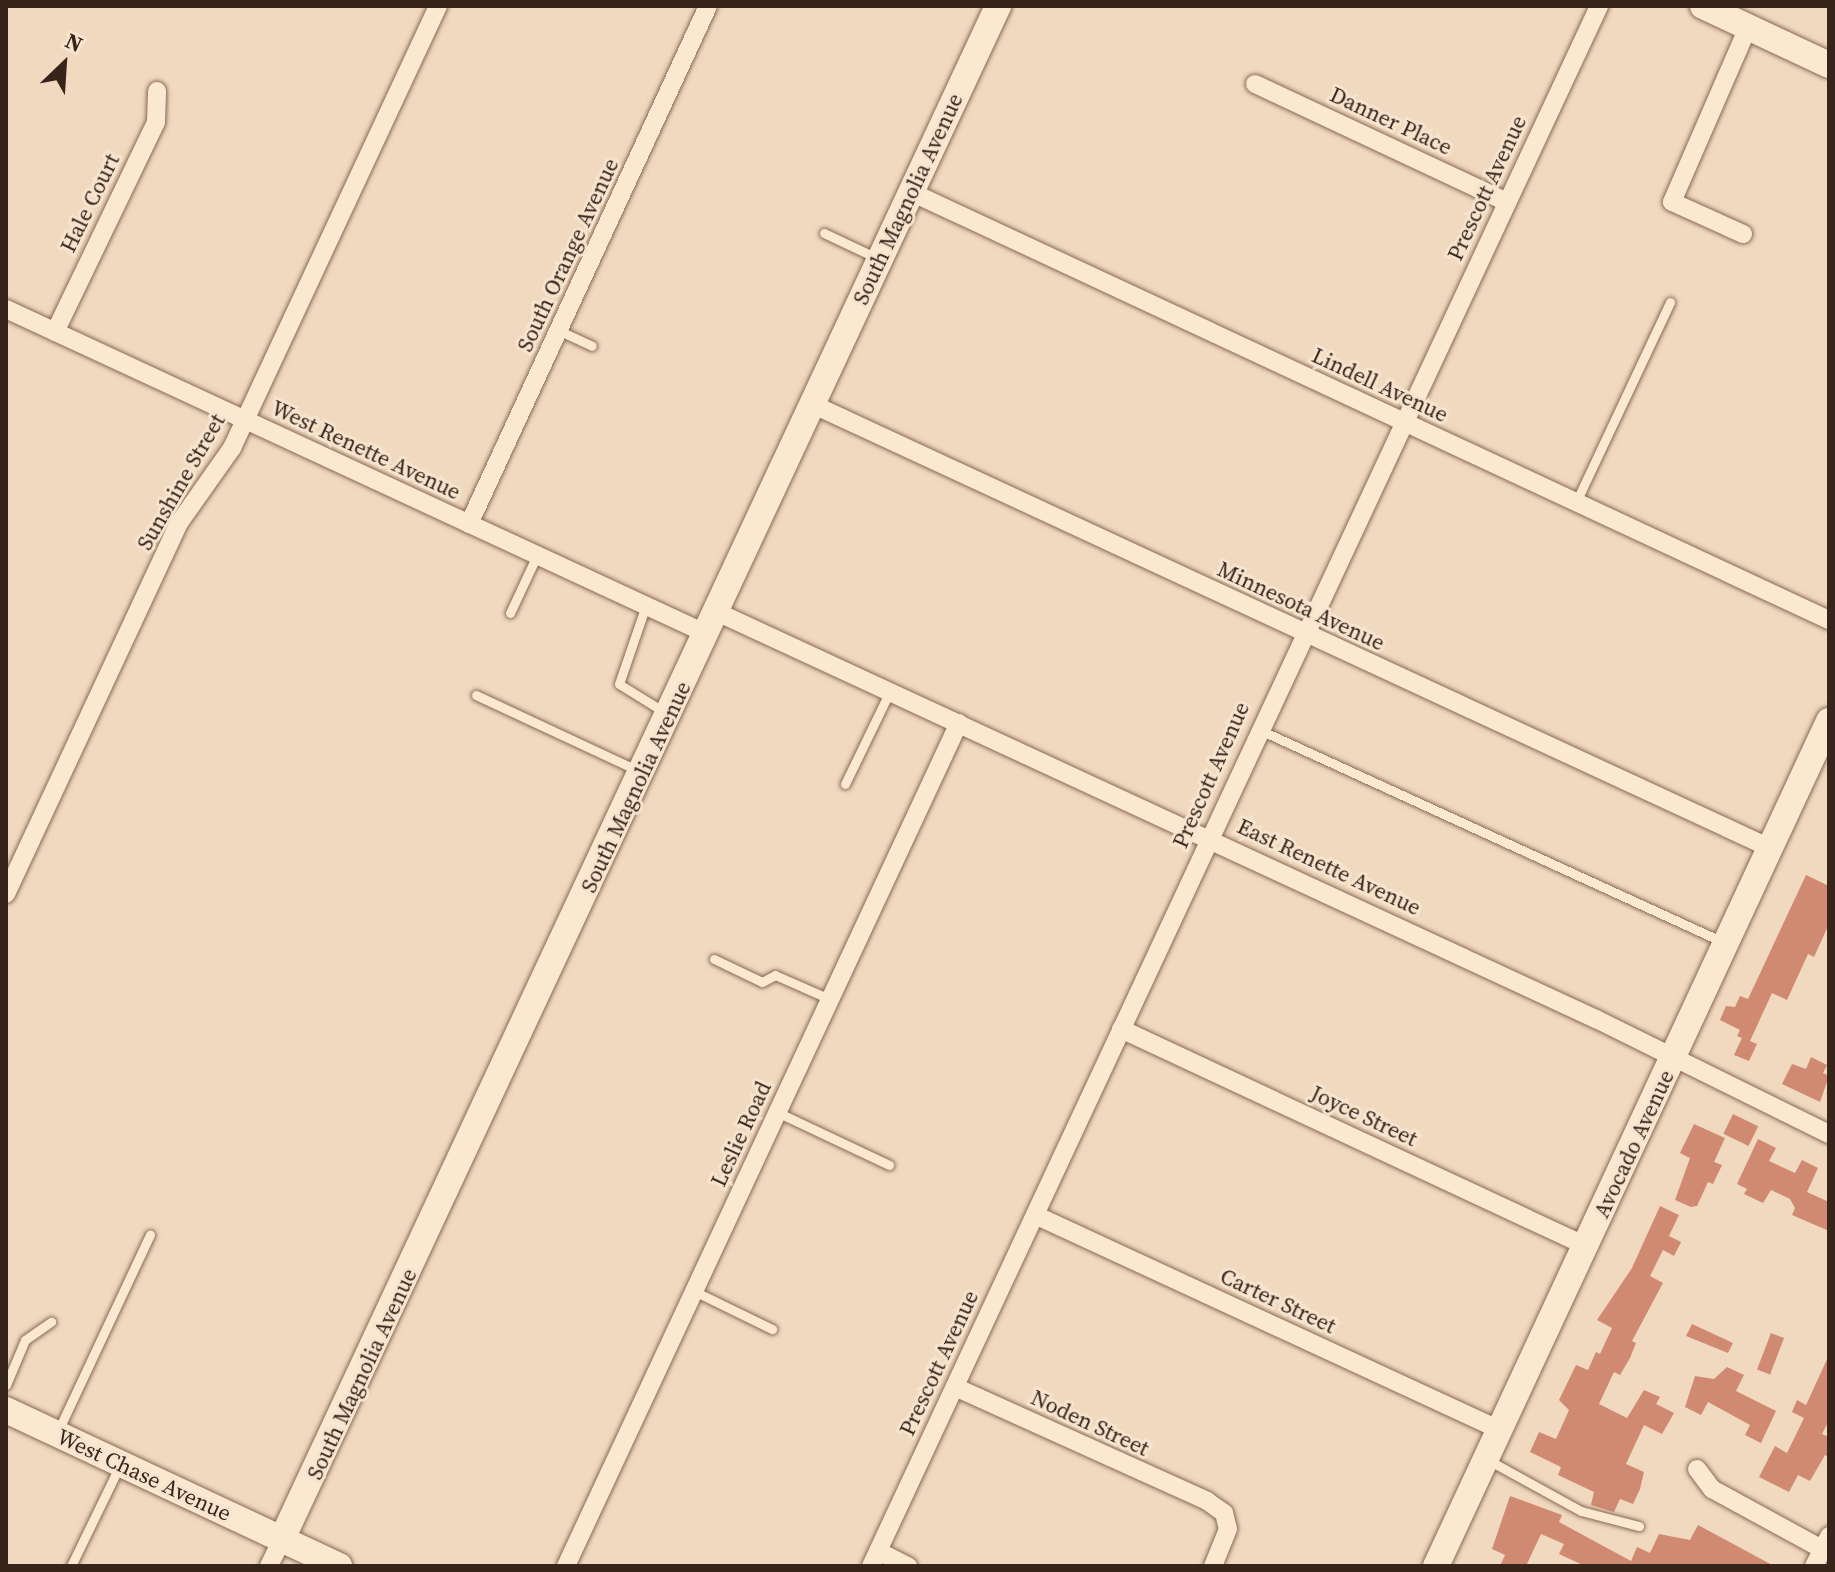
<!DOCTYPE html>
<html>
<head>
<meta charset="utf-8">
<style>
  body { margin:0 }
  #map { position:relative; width:1835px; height:1572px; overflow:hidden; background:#f0d9be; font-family:"Source Serif 4",serif }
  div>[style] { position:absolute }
  .building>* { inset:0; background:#d08a72; transform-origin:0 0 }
  .roads { filter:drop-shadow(0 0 2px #896956) drop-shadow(0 0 2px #896956) }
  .lane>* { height:9px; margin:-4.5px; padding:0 4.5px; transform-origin:4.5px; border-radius:4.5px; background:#fae8d1 }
  .street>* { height:18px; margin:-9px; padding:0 9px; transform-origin:9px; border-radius:9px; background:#fae8d1 }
  .secondary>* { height:26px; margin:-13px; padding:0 13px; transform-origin:13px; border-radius:13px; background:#fae8d1 }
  span { translate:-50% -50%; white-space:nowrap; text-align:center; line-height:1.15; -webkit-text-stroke:6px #f7e4ce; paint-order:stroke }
  .street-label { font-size:22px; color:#37241b }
  .frame { position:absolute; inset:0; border:8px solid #37241b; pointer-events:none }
  .north { position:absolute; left:24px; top:24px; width:80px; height:80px; -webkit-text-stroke:6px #f7e4ce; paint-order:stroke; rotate:25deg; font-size:22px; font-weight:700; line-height:32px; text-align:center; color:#37241b }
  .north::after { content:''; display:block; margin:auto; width:28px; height:36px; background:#37241b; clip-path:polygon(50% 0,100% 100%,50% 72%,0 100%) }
</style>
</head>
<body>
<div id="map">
  <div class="building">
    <i style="clip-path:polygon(1806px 875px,1829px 886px,1829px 924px,1814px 957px,1808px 954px,1787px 1000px,1772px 993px,1750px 1041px,1757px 1044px,1749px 1061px,1734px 1055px,1742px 1038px,1737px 1036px,1740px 1030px,1720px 1020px,1726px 1006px,1735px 1007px,1740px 996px,1748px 999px)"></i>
    <i style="clip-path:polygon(1811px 1057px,1827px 1065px,1823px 1073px,1829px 1076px,1820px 1102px,1782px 1084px,1792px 1064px,1806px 1069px)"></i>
    <i style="left:1733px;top:1114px;width:28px;height:22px;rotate:26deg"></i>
    <i style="clip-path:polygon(1694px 1124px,1725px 1138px,1714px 1162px,1722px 1165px,1713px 1184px,1708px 1182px,1697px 1206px,1691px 1207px,1675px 1200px,1690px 1158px,1680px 1153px)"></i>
    <i style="clip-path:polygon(1758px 1139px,1776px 1148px,1769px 1161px,1795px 1173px,1802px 1160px,1818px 1168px,1807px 1192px,1829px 1202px,1829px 1231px,1792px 1215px,1795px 1208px,1790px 1199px,1771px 1190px,1763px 1203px,1744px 1194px,1747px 1189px,1737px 1184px)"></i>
    <i style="clip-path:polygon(1660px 1206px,1679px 1215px,1669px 1236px,1681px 1242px,1674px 1256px,1663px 1250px,1650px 1276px,1663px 1283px,1632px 1341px,1636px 1343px,1630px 1358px,1620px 1375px,1614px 1372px,1599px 1404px,1627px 1418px,1644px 1390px,1660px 1397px,1656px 1404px,1674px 1413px,1662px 1434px,1644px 1425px,1626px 1464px,1644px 1472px,1640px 1489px,1633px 1504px,1620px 1499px,1614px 1512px,1591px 1505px,1594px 1492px,1558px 1475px,1561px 1467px,1530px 1452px,1539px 1432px,1556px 1439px,1569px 1410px,1559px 1400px,1576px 1365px,1588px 1370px,1596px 1352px,1600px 1354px,1612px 1328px,1597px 1320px,1632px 1268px)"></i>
    <i style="clip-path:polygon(1692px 1324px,1733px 1343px,1728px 1353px,1686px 1336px)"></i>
    <i style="left:1771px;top:1333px;width:14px;height:39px;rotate:21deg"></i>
    <i style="clip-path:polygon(1829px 1355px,1829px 1420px,1822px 1434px,1829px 1437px,1829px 1457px,1825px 1455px,1810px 1481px,1798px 1475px,1789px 1492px,1759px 1477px,1775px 1446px,1787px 1453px,1804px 1418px,1792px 1412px,1797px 1400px,1806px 1405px)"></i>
    <i style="clip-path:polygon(1727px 1367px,1744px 1375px,1736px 1391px,1776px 1411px,1761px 1443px,1745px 1435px,1750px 1425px,1708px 1402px,1701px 1415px,1685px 1407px,1695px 1376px,1714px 1379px)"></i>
    <i style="clip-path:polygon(1510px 1496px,1562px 1515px,1559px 1522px,1631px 1561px,1637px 1547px,1650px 1553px,1659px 1534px,1690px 1540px,1698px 1525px,1774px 1566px,1585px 1566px,1559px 1554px,1564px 1544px,1541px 1534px,1526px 1566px,1500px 1566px,1505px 1555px,1492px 1549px)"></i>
  </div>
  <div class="roads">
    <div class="lane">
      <i style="left:824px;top:233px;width:59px;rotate:25.3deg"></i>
      <i style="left:560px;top:331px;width:35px;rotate:25deg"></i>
      <i style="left:1576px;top:502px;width:221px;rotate:-64.8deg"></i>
      <i style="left:646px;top:605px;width:83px;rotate:108.9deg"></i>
      <i style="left:619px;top:684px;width:55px;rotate:31.7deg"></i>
      <i style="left:510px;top:613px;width:64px;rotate:-65deg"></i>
      <i style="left:476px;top:695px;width:180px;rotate:25deg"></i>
      <i style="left:1260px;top:730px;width:509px;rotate:24.6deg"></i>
      <i style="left:845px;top:784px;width:103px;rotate:-64.2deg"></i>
      <i style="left:714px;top:959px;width:53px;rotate:25.6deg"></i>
      <i style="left:762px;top:982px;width:15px;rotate:-28deg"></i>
      <i style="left:775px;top:975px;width:60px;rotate:23.6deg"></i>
      <i style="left:777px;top:1112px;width:124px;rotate:25.3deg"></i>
      <i style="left:694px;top:1291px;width:87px;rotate:26deg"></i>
      <i style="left:6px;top:1385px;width:49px;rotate:-67.1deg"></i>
      <i style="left:25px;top:1340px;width:32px;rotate:-35deg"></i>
      <i style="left:58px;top:1431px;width:217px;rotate:-64.9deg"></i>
      <i style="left:1490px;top:1461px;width:104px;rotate:28.8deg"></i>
      <i style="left:1581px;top:1511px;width:60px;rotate:14.5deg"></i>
      <i style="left:71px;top:1566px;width:110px;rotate:-64.1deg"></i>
    </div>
    <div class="street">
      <i style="left:1255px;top:84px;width:278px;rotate:25.1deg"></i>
      <i style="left:911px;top:192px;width:1013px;rotate:25deg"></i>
      <i style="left:1743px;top:234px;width:78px;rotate:-155.7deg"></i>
      <i style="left:1672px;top:202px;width:191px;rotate:-66.5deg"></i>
      <i style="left:6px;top:309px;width:773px;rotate:24.87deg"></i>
      <i style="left:55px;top:332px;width:233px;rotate:-64.3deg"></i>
      <i style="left:156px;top:122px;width:31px;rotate:-88deg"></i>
      <i style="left:814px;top:405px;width:1054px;rotate:24.86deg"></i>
      <i style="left:469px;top:524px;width:570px;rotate:-65.23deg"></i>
      <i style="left:717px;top:612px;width:969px;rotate:24.85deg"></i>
      <i style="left:1596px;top:1019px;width:260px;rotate:26.3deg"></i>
      <i style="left:6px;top:894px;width:409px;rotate:-65deg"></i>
      <i style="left:179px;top:523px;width:92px;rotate:-54.8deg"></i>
      <i style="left:232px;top:448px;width:488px;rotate:-65deg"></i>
      <i style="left:1121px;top:1029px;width:513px;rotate:25.02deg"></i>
      <i style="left:1035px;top:1215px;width:512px;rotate:24.81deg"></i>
      <i style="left:955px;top:1387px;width:277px;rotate:24.3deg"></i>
      <i style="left:1207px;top:1501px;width:21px;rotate:35deg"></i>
      <i style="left:1224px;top:1513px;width:16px;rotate:76deg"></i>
      <i style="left:1228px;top:1529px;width:40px;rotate:112deg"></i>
      <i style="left:1697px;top:1469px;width:25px;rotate:53deg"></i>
      <i style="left:1712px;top:1489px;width:125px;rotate:28.6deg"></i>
      <i style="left:878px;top:1551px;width:34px;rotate:27deg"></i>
      <i style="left:269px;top:1566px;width:30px;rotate:-64deg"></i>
      <i style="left:566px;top:1566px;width:930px;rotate:-65.01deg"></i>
      <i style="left:871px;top:1566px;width:1722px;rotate:-64.98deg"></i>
      <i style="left:1814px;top:1566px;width:34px;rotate:-63deg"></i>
    </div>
    <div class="secondary">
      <i style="left:1703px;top:6px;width:139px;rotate:25.1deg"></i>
      <i style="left:6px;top:1410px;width:368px;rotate:25.1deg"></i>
      <i style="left:282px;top:1539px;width:1692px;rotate:-64.96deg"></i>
      <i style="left:1436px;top:1566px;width:932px;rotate:-65.06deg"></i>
    </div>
  </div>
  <div class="street-label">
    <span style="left:1391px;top:121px;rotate:25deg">Danner Place</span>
    <span style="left:1487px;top:188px;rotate:-65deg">Prescott Avenue</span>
    <span style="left:908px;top:199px;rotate:-65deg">South Magnolia Avenue</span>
    <span style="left:90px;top:203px;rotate:-64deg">Hale Court</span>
    <span style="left:568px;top:255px;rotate:-65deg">South Orange Avenue</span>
    <span style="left:1380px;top:385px;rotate:25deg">Lindell Avenue</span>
    <span style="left:366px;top:450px;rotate:25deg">West Renette Avenue</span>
    <span style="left:181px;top:482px;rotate:-60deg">Sunshine Street</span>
    <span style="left:1301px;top:606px;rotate:25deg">Minnesota Avenue</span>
    <span style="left:1211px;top:775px;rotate:-66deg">Prescott Avenue</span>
    <span style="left:636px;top:787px;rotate:-65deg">South Magnolia Avenue</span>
    <span style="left:1329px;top:867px;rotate:25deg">East Renette Avenue</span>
    <span style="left:1364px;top:1116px;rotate:25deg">Joyce Street</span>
    <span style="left:741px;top:1134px;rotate:-65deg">Leslie Road</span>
    <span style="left:1634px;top:1144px;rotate:-65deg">Avocado Avenue</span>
    <span style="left:1278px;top:1301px;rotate:25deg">Carter Street</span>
    <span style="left:939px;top:1363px;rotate:-65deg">Prescott Avenue</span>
    <span style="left:362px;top:1374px;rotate:-65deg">South Magnolia Avenue</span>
    <span style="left:1090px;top:1423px;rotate:25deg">Noden Street</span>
    <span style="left:144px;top:1475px;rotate:25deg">West Chase Avenue</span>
  </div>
  <div class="frame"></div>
  <div class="north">N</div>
</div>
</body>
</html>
